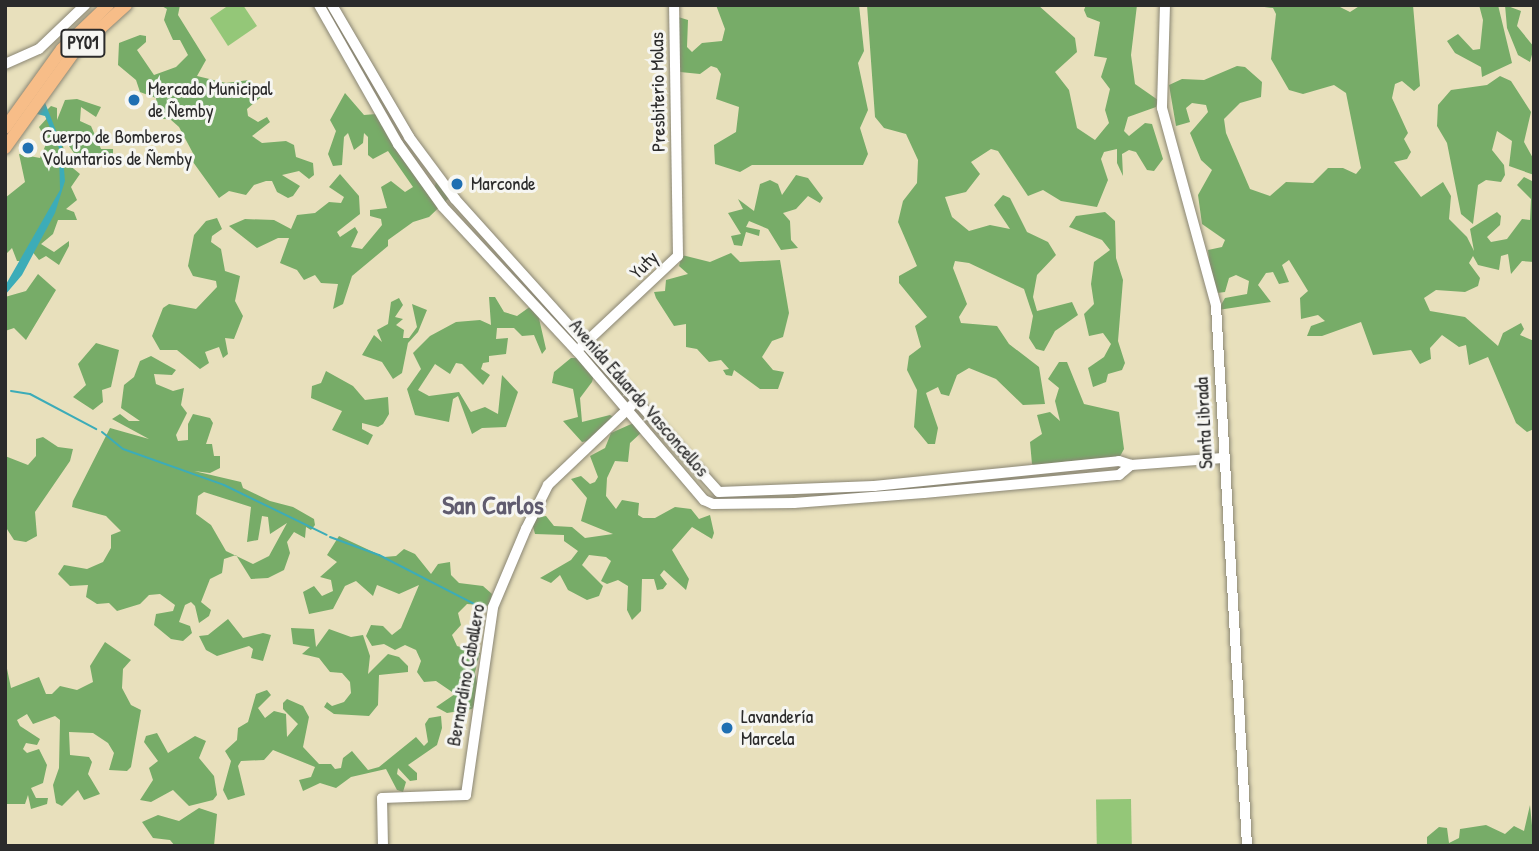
<!DOCTYPE html>
<html>
<head>
<meta charset="utf-8">
<style>
  body { margin:0 }
  #map { position:relative; width:1539px; height:851px; overflow:hidden; background:#e8e0bc; font-family:"Patrick Hand",sans-serif }
  div>[style] { position:absolute }
  .green>* { inset:0; background:#94c778; transform-origin:0 0 }
  .forest>* { inset:0; background:#77ac68 }
  .water>* { inset:0; background:#3cacb8 }
  .stream>* { height:2px; margin:-1px; padding:0 1px; transform-origin:1px; border-radius:1px; background:#3cacb8 }
  .roads { filter:drop-shadow(0 0 2px #8a8674) drop-shadow(0 0 2px #8a8674) }
  .tertiary>* { height:10px; margin:-5px; padding:0 5px; transform-origin:5px; border-radius:5px; background:#fff }
  .trunk>* { height:12px; margin:-6px; padding:0 6px; transform-origin:6px; border-radius:6px; background:#f7bd88 }
  .dots>* { width:19px; height:19px; translate:-50% -50%; box-sizing:border-box; border:4px solid #f6f6f2; border-radius:50% }
  span { translate:-50% -50%; white-space:nowrap; text-align:center; line-height:1.15; -webkit-text-stroke:6px #f6f6f2; paint-order:stroke }
  .shield-label span { padding:2px 5px; background:#f6f6f2; border:2px solid; border-radius:5px; -webkit-text-stroke-width:0 }
  .shield-label { font-size:18px; color:#2b2b2b; font-weight:700 }
  .poi-label { font-size:19px; color:#2b2b2b }
  .left { translate:0 -50%; text-align:left }
  .street-label { font-size:19px; color:#2b2b2b }
  .district-label { font-size:26px; color:#605c6f; font-weight:700 }
  .frame { position:absolute; inset:0; border:7px solid #2b2b2b; pointer-events:none }
</style>
</head>
<body>
<div id="map">
  <div class="green">
    <i style="clip-path:polygon(229px 5px,243px 5px,257px 26px,228px 46px,210px 18px)"></i>
    <i style="left:1131px;top:799px;width:47px;height:35px;rotate:89deg"></i>
  </div>
  <div class="forest">
    <i style="clip-path:polygon(160px 5px,180px 5px,178px 15px,206px 60px,197px 76px,226px 83px,249px 80px,260px 91px,261px 97px,247px 109px,248px 116px,258px 122px,267px 117px,270px 122px,252px 136px,262px 143px,286px 141px,294px 145px,296px 157px,313px 163px,314px 175px,309px 179px,299px 171px,282px 175px,300px 186px,293px 196px,288px 198px,277px 192px,272px 181px,266px 181px,254px 185px,246px 195px,229px 191px,219px 198px,193px 162px,195px 157px,179px 127px,170px 119px,159px 119px,156px 98px,140px 92px,136px 80px,118px 65px,119px 43px,140px 35px,146px 36px,146px 42px,137px 50px,154px 75px,176px 67px,188px 55px,180px 40px,173px 40px,164px 20px,167px 9px)"></i>
    <i style="clip-path:polygon(716px 5px,859px 5px,864px 51px,858px 63px,868px 110px,860px 128px,868px 154px,863px 165px,752px 165px,740px 172px,715px 164px,714px 145px,736px 132px,739px 107px,716px 99px,721px 74px,717px 68px,711px 66px,700px 74px,680px 72px,675px 16px,688px 20px,687px 47px,692px 52px,702px 43px,722px 41px,725px 29px)"></i>
    <i style="clip-path:polygon(867px 5px,1038px 5px,1075px 38px,1077px 52px,1055px 72px,1069px 90px,1077px 128px,1095px 140px,1109px 123px,1105px 110px,1110px 89px,1101px 77px,1107px 58px,1094px 56px,1100px 22px,1087px 17px,1084px 10px,1086px 5px,1137px 5px,1131px 55px,1135px 84px,1158px 100px,1156px 107px,1128px 117px,1124px 131px,1129px 136px,1145px 123px,1152px 124px,1163px 159px,1154px 171px,1147px 170px,1136px 152px,1129px 150px,1122px 154px,1123px 176px,1117px 163px,1117px 149px,1104px 152px,1101px 159px,1108px 180px,1097px 207px,1061px 201px,1043px 190px,1028px 196px,998px 151px,991px 149px,971px 162px,980px 174px,966px 192px,945px 197px,952px 217px,969px 231px,990px 225px,1010px 229px,994px 205px,1003px 195px,1010px 198px,1027px 232px,1048px 242px,1056px 255px,1037px 275px,1033px 297px,1037px 311px,1072px 302px,1078px 315px,1055px 331px,1044px 351px,1036px 349px,1029px 338px,1033px 316px,1024px 289px,969px 263px,955px 261px,953px 268px,967px 304px,959px 317px,961px 323px,997px 326px,1009px 344px,1039px 367px,1045px 404px,1023px 405px,996px 379px,969px 368px,957px 375px,949px 396px,941px 394px,938px 387px,926px 393px,938px 428px,935px 444px,928px 444px,914px 427px,917px 390px,907px 370px,909px 356px,921px 347px,915px 326px,927px 317px,899px 283px,899px 276px,917px 266px,898px 222px,903px 201px,917px 183px,918px 160px,906px 134px,884px 128px,875px 117px)"></i>
    <i style="clip-path:polygon(1249px 5px,1336px 5px,1350px 12px,1361px 5px,1413px 5px,1420px 86px,1414px 91px,1402px 81px,1395px 84px,1392px 98px,1408px 133px,1404px 139px,1411px 152px,1407px 159px,1394px 162px,1421px 197px,1443px 182px,1451px 196px,1449px 219px,1467px 237px,1474px 251px,1470px 229px,1497px 212px,1501px 216px,1500px 225px,1487px 237px,1491px 242px,1507px 239px,1522px 219px,1530px 220px,1531px 199px,1517px 185px,1524px 177px,1534px 182px,1534px 262px,1522px 261px,1511px 274px,1508px 254px,1501px 256px,1499px 270px,1478px 265px,1473px 256px,1469px 263px,1480px 278px,1478px 286px,1465px 292px,1436px 290px,1424px 298px,1430px 311px,1465px 317px,1498px 346px,1503px 333px,1521px 323px,1524px 329px,1520px 335px,1534px 341px,1534px 429px,1527px 432px,1516px 423px,1488px 357px,1469px 365px,1466px 345px,1459px 347px,1442px 335px,1430px 348px,1431px 359px,1420px 364px,1411px 350px,1373px 355px,1361px 322px,1322px 336px,1307px 336px,1311px 326px,1325px 321px,1318px 315px,1301px 319px,1300px 298px,1308px 291px,1289px 260px,1282px 265px,1289px 282px,1279px 284px,1273px 272px,1266px 273px,1258px 285px,1271px 302px,1218px 310px,1225px 298px,1247px 294px,1249px 281px,1236px 275px,1229px 278px,1225px 292px,1217px 293px,1212px 288px,1208px 250px,1222px 247px,1225px 240px,1202px 224px,1198px 195px,1212px 170px,1201px 160px,1190px 133px,1208px 112px,1206px 105px,1192px 103px,1186px 108px,1190px 122px,1176px 126px,1169px 85px,1182px 79px,1204px 80px,1237px 66px,1245px 67px,1262px 82px,1261px 97px,1240px 103px,1224px 119px,1226px 133px,1250px 189px,1270px 196px,1286px 182px,1313px 183px,1328px 168px,1343px 168px,1356px 174px,1361px 168px,1346px 93px,1334px 85px,1303px 94px,1289px 90px,1271px 59px,1276px 14px,1273px 8px)"></i>
    <i style="clip-path:polygon(1479px 5px,1498px 5px,1512px 63px,1482px 77px,1481px 67px,1455px 53px,1447px 41px,1458px 34px,1473px 50px,1480px 49px,1483px 20px)"></i>
    <i style="clip-path:polygon(1505px 5px,1521px 11px,1517px 26px,1534px 47px,1530px 62px,1518px 55px,1507px 28px)"></i>
    <i style="clip-path:polygon(1500px 76px,1511px 81px,1531px 112px,1524px 142px,1534px 160px,1534px 175px,1509px 166px,1512px 141px,1497px 131px,1492px 150px,1504px 165px,1505px 175px,1501px 182px,1486px 180px,1478px 185px,1473px 224px,1461px 214px,1447px 143px,1437px 126px,1438px 105px,1451px 90px,1487px 85px)"></i>
    <i style="clip-path:polygon(345px 93px,364px 115px,376px 114px,434px 189px,437px 179px,450px 197px,429px 217px,413px 222px,388px 240px,388px 246px,352px 276px,343px 304px,333px 309px,338px 284px,321px 283px,315px 275px,304px 280px,297px 270px,280px 263px,289px 238px,278px 238px,257px 248px,229px 226px,245px 219px,274px 220px,291px 229px,297px 215px,315px 213px,329px 202px,341px 203px,344px 197px,329px 187px,340px 174px,359px 196px,360px 214px,337px 232px,340px 237px,355px 227px,358px 232px,351px 247px,362px 249px,382px 225px,381px 219px,370px 216px,370px 210px,387px 208px,381px 187px,391px 181px,405px 192px,413px 187px,388px 151px,373px 159px,368px 155px,368px 137px,364px 133px,363px 143px,354px 150px,348px 133px,344px 137px,342px 165px,333px 166px,328px 154px,336px 131px,330px 120px)"></i>
    <i style="clip-path:polygon(77px 99px,101px 107px,96px 117px,81px 107px,80px 121px,91px 126px,101px 149px,113px 149px,113px 156px,104px 162px,74px 153px,59px 132px,68px 164px,80px 174px,71px 187px,77px 200px,66px 209px,74px 212px,77px 220px,58px 220px,53px 234px,41px 244px,54px 252px,69px 241px,69px 246px,59px 265px,46px 256px,39px 260px,31px 250px,23px 261px,17px 261px,12px 248px,5px 255px,5px 198px,25px 182px,19px 154px,40px 158px,47px 142px,39px 127px,49px 116px,47px 110px,51px 106px,57px 108px,57px 120px,65px 100px)"></i>
    <i style="clip-path:polygon(796px 175px,808px 178px,823px 198px,820px 203px,808px 196px,796px 209px,783px 213px,790px 221px,791px 240px,798px 248px,781px 250px,768px 229px,749px 221px,746px 227px,760px 230px,759px 236px,746px 232px,742px 246px,734px 245px,731px 236px,741px 234px,728px 213px,743px 209px,738px 199px,754px 211px,760px 184px,770px 180px,778px 184px,782px 195px)"></i>
    <i style="clip-path:polygon(1105px 212px,1115px 221px,1116px 258px,1123px 280px,1118px 341px,1125px 363px,1122px 370px,1108px 374px,1106px 382px,1093px 387px,1088px 368px,1104px 357px,1111px 344px,1103px 333px,1089px 336px,1084px 314px,1094px 304px,1091px 284px,1094px 262px,1110px 250px,1102px 240px,1069px 227px,1076px 216px)"></i>
    <i style="clip-path:polygon(217px 218px,222px 229px,212px 236px,211px 242px,221px 249px,225px 271px,240px 276px,235px 301px,243px 316px,234px 339px,225px 338px,228px 354px,223px 358px,219px 347px,205px 352px,209px 363px,200px 369px,177px 350px,160px 350px,152px 336px,163px 308px,169px 304px,196px 309px,217px 287px,216px 281px,193px 276px,188px 266px,194px 235px,206px 221px)"></i>
    <i style="clip-path:polygon(731px 253px,740px 262px,780px 260px,789px 313px,783px 337px,772px 341px,762px 357px,773px 370px,784px 372px,778px 389px,760px 389px,734px 370px,732px 376px,726px 375px,723px 370px,729px 369px,721px 360px,709px 362px,697px 349px,686px 347px,686px 324px,674px 326px,656px 298px,654px 292px,665px 291px,666px 280px,688px 274px,679px 266px,682px 255px,710px 262px)"></i>
    <i style="clip-path:polygon(38px 274px,56px 290px,26px 340px,14px 328px,5px 331px,5px 297px,26px 291px)"></i>
    <i style="clip-path:polygon(489px 297px,495px 297px,504px 312px,517px 316px,531px 306px,538px 314px,546px 349px,542px 354px,534px 335px,522px 336px,514px 328px,497px 328px,496px 339px,508px 338px,506px 354px,489px 356px,489px 362px,483px 363px,481px 369px,490px 375px,483px 385px,462px 364px,456px 363px,450px 374px,435px 364px,418px 390px,429px 396px,459px 392px,471px 412px,485px 407px,498px 414px,502px 375px,518px 392px,506px 427px,482px 428px,472px 434px,458px 396px,453px 399px,449px 422px,415px 415px,407px 389px,421px 369px,413px 353px,430px 336px,456px 322px,480px 320px,491px 325px)"></i>
    <i style="clip-path:polygon(399px 298px,403px 305px,395px 317px,403px 319px,396px 325px,404px 330px,403px 338px,409px 338px,417px 327px,412px 304px,427px 310px,418px 332px,408px 343px,402px 373px,393px 379px,382px 362px,362px 355px,374px 335px,382px 342px,377px 330px,388px 324px,391px 302px)"></i>
    <i style="clip-path:polygon(96px 343px,119px 350px,111px 387px,102px 390px,103px 402px,93px 410px,73px 397px,86px 385px,78px 364px)"></i>
    <i style="clip-path:polygon(evenodd,151px 356px,176px 370px,172px 375px,154px 374px,156px 384px,173px 391px,184px 388px,181px 405px,187px 413px,176px 435px,178px 441px,188px 440px,188px 424px,193px 414px,210px 418px,213px 423px,206px 444px,212px 444px,214px 456px,220px 456px,220px 468px,210px 473px,194px 471px,241px 482px,243px 488px,270px 501px,293px 507px,314px 519px,315px 525px,311px 530px,306px 527px,305px 538px,294px 532px,287px 542px,290px 553px,284px 570px,268px 578px,251px 579px,236px 555px,224px 559px,222px 573px,210px 579px,201px 602px,211px 610px,209px 616px,199px 623px,195px 606px,191px 602px,185px 605px,179px 622px,190px 626px,192px 633px,183px 641px,171px 639px,154px 625px,156px 614px,173px 611px,175px 605px,160px 594px,149px 595px,140px 604px,117px 611px,109px 603px,97px 604px,86px 597px,88px 585px,70px 586px,58px 574px,64px 565px,87px 569px,103px 562px,111px 548px,111px 535px,121px 531px,106px 516px,72px 507px,73px 501px,110px 428px,149px 439px,112px 419px,120px 414px,129px 421px,140px 421px,121px 408px,124px 385px,134px 377px,140px 361px,151px 356px,204px 492px,251px 507px,247px 542px,258px 540px,262px 516px,268px 517px,270px 534px,287px 523px,269px 556px,253px 564px,226px 551px,211px 525px,196px 514px,198px 496px,204px 492px)"></i>
    <i style="clip-path:polygon(571px 358px,588px 358px,597px 365px,592px 382px,580px 398px,582px 422px,610px 415px,615px 418px,588px 441px,582px 442px,563px 421px,578px 417px,573px 389px,552px 383px,554px 372px)"></i>
    <i style="clip-path:polygon(1059px 362px,1067px 362px,1084px 404px,1119px 412px,1124px 449px,1118px 460px,1068px 461px,1038px 467px,1032px 464px,1030px 442px,1042px 434px,1037px 415px,1050px 412px,1060px 421px,1055px 401px,1059px 388px,1048px 379px)"></i>
    <i style="clip-path:polygon(326px 371px,353px 386px,365px 400px,388px 397px,389px 414px,383px 424px,378px 427px,362px 423px,362px 429px,373px 435px,368px 445px,332px 430px,342px 411px,311px 398px,312px 386px,321px 383px)"></i>
    <i style="clip-path:polygon(638px 421px,643px 431px,630px 443px,628px 462px,615px 461px,607px 478px,606px 496px,616px 509px,622px 500px,639px 503px,638px 515px,643px 518px,655px 518px,675px 507px,691px 509px,699px 519px,710px 515px,714px 533px,712px 539px,692px 527px,672px 550px,689px 579px,686px 590px,664px 570px,660px 575px,667px 584px,663px 589px,657px 590px,654px 579px,642px 579px,641px 611px,632px 620px,627px 610px,628px 586px,618px 580px,607px 584px,601px 581px,611px 561px,606px 557px,589px 555px,582px 565px,603px 586px,599px 596px,587px 600px,568px 590px,560px 575px,551px 583px,540px 578px,571px 560px,578px 551px,564px 541px,564px 535px,535px 534px,532px 523px,535px 518px,546px 516px,554px 526px,572px 527px,585px 538px,613px 534px,581px 521px,587px 498px,571px 479px,581px 476px,590px 484px,595px 482px,598px 477px,590px 456px,605px 448px,611px 433px)"></i>
    <i style="clip-path:polygon(43px 437px,58px 447px,73px 449px,70px 461px,35px 512px,37px 536px,26px 542px,14px 540px,5px 526px,5px 456px,28px 465px,36px 456px,36px 439px)"></i>
    <i style="clip-path:polygon(339px 536px,384px 557px,396px 556px,404px 549px,415px 554px,431px 574px,438px 564px,450px 562px,451px 575px,459px 583px,483px 586px,492px 594px,490px 606px,467px 604px,458px 613px,461px 625px,452px 635px,457px 646px,480px 653px,475px 672px,480px 698px,472px 709px,447px 713px,436px 707px,455px 694px,436px 681px,424px 682px,417px 672px,421px 661px,416px 650px,405px 645px,395px 650px,384px 644px,372px 646px,366px 636px,371px 625px,383px 626px,392px 635px,401px 628px,419px 585px,399px 594px,377px 585px,373px 596px,356px 581px,345px 586px,333px 609px,309px 614px,303px 592px,314px 586px,322px 596px,333px 591px,331px 580px,320px 577px,337px 562px,327px 555px)"></i>
    <i style="clip-path:polygon(228px 619px,243px 638px,263px 633px,271px 635px,263px 661px,251px 658px,253px 649px,249px 646px,217px 656px,206px 650px,199px 636px,208px 635px)"></i>
    <i style="clip-path:polygon(291px 628px,314px 629px,316px 647px,329px 629px,351px 637px,363px 635px,370px 656px,368px 674px,388px 654px,399px 657px,408px 666px,408px 672px,379px 675px,378px 705px,369px 716px,334px 714px,324px 707px,327px 702px,332px 706px,344px 702px,351px 693px,350px 682px,342px 673px,330px 672px,319px 658px,302px 654px,310px 647px,293px 644px)"></i>
    <i style="clip-path:polygon(105px 642px,131px 660px,123px 669px,122px 688px,131px 705px,141px 710px,131px 767px,127px 771px,109px 770px,114px 753px,108px 743px,93px 733px,69px 732px,70px 755px,89px 757px,92px 762px,88px 774px,100px 794px,84px 800px,78px 790px,62px 806px,56px 803px,53px 785px,59px 768px,60px 720px,55px 716px,33px 724px,27px 714px,17px 720px,20px 726px,40px 739px,37px 745px,26px 743px,23px 749px,27px 753px,39px 749px,47px 765px,43px 783px,31px 788px,36px 798px,48px 798px,47px 804px,31px 809px,28px 795px,25px 804px,7px 804px,5px 659px,11px 688px,39px 677px,46px 694px,52px 694px,60px 686px,77px 690px,93px 682px,90px 666px)"></i>
    <i style="clip-path:polygon(267px 690px,271px 695px,258px 708px,265px 718px,274px 711px,286px 714px,287px 737px,298px 724px,283px 709px,283px 703px,287px 699px,303px 706px,309px 717px,303px 747px,319px 764px,331px 764px,335px 769px,341px 768px,343px 758px,352px 751px,368px 770px,379px 767px,416px 737px,424px 746px,428px 742px,425px 724px,429px 718px,441px 716px,442px 728px,437px 745px,408px 765px,417px 773px,417px 780px,410px 781px,398px 768px,397px 774px,406px 782px,403px 792px,397px 790px,386px 769px,351px 777px,336px 788px,320px 783px,303px 791px,299px 780px,311px 777px,315px 767px,273px 750px,264px 760px,241px 761px,238px 766px,245px 795px,228px 800px,223px 790px,231px 761px,225px 751px,237px 740px,238px 728px,248px 722px,256px 694px)"></i>
    <i style="clip-path:polygon(157px 733px,168px 753px,195px 736px,206px 741px,199px 758px,214px 776px,217px 795px,213px 800px,189px 806px,173px 790px,151px 802px,140px 800px,153px 780px,149px 768px,158px 761px,144px 742px,146px 736px)"></i>
    <i style="clip-path:polygon(1530px 805px,1534px 846px,1427px 846px,1427px 837px,1439px 827px,1447px 828px,1449px 843px,1459px 838px,1460px 829px,1486px 825px,1505px 834px,1514px 826px,1524px 831px)"></i>
    <i style="clip-path:polygon(199px 808px,217px 814px,214px 846px,175px 846px,170px 840px,153px 838px,142px 822px,158px 815px,179px 821px)"></i>
  </div>
  <div class="water">
    <i style="clip-path:polygon(44px 100px,62px 146px,65px 181px,55px 213px,22px 275px,5px 295px,5px 286px,60px 190px,59px 148px,45px 116px,37px 114px)"></i>
  </div>
  <div class="stream">
    <i style="left:11px;top:391px;width:19px;rotate:9deg"></i>
    <i style="left:30px;top:394px;width:75px;rotate:27.9deg"></i>
    <i style="left:102px;top:432px;width:27px;rotate:39deg"></i>
    <i style="left:123px;top:449px;width:107px;rotate:19.6deg"></i>
    <i style="left:224px;top:485px;width:114px;rotate:25.9deg"></i>
    <i style="left:330px;top:537px;width:52px;rotate:20.2deg"></i>
    <i style="left:379px;top:555px;width:120px;rotate:27.2deg"></i>
  </div>
  <div class="roads">
    <div class="tertiary">
      <i style="left:319px;top:5px;width:160px;rotate:60.4deg"></i>
      <i style="left:398px;top:144px;width:77px;rotate:54.5deg"></i>
      <i style="left:443px;top:207px;width:197px;rotate:47.1deg"></i>
      <i style="left:577px;top:351px;width:196px;rotate:49.6deg"></i>
      <i style="left:704px;top:500px;width:10px;rotate:24deg"></i>
      <i style="left:713px;top:504px;width:81px;rotate:-0.7deg"></i>
      <i style="left:794px;top:503px;width:130px;rotate:-4.4deg"></i>
      <i style="left:924px;top:493px;width:196px;rotate:-5.3deg"></i>
      <i style="left:1119px;top:475px;width:16px;rotate:-40deg"></i>
      <i style="left:332px;top:5px;width:153px;rotate:59.7deg"></i>
      <i style="left:409px;top:137px;width:77px;rotate:53.4deg"></i>
      <i style="left:455px;top:199px;width:394px;rotate:48deg"></i>
      <i style="left:719px;top:492px;width:155px;rotate:-2.2deg"></i>
      <i style="left:874px;top:486px;width:246px;rotate:-5.8deg"></i>
      <i style="left:1119px;top:461px;width:13px;rotate:18deg"></i>
      <i style="left:1131px;top:465px;width:92px;rotate:-4.4deg"></i>
      <i style="left:1165px;top:5px;width:103px;rotate:91.7deg"></i>
      <i style="left:1162px;top:108px;width:205px;rotate:74.7deg"></i>
      <i style="left:1216px;top:306px;width:541px;rotate:86.71deg"></i>
      <i style="left:5px;top:64px;width:37px;rotate:-24deg"></i>
      <i style="left:39px;top:49px;width:64px;rotate:-43.7deg"></i>
      <i style="left:582px;top:346px;width:132px;rotate:-43.2deg"></i>
      <i style="left:678px;top:256px;width:251px;rotate:-90.9deg"></i>
      <i style="left:383px;top:846px;width:48px;rotate:-91.2deg"></i>
      <i style="left:382px;top:798px;width:84px;rotate:-2deg"></i>
      <i style="left:466px;top:795px;width:190px;rotate:-81.8deg"></i>
      <i style="left:493px;top:607px;width:85px;rotate:-67.1deg"></i>
      <i style="left:526px;top:529px;width:49px;rotate:-63.4deg"></i>
      <i style="left:548px;top:485px;width:116px;rotate:-43.6deg"></i>
    </div>
    <div class="trunk">
      <i style="left:5px;top:128px;width:97px;rotate:-54.2deg"></i>
      <i style="left:62px;top:49px;width:64px;rotate:-43.7deg"></i>
      <i style="left:5px;top:148px;width:118px;rotate:-54.3deg"></i>
      <i style="left:74px;top:52px;width:70px;rotate:-42.1deg"></i>
    </div>
  </div>
  <div class="dots">
    <i style="left:134px;top:100px;background:#1f6fb2"></i>
    <i style="left:28px;top:148px;background:#1f6fb2"></i>
    <i style="left:457px;top:184px;background:#1f6fb2"></i>
    <i style="left:727px;top:728px;background:#1f6fb2"></i>
  </div>
  <div class="shield-label">
    <span style="left:83px;top:43px">PY01</span>
  </div>
  <div class="poi-label">
    <span class="left" style="left:148px;top:100px">Mercado Municipal<br>de Ñemby</span>
    <span class="left" style="left:42px;top:148px">Cuerpo de Bomberos<br>Voluntarios de Ñemby</span>
    <span class="left" style="left:471px;top:184px">Marconde</span>
    <span class="left" style="left:741px;top:728px">Lavandería<br>Marcela</span>
  </div>
  <div class="street-label">
    <span style="left:658px;top:92px;rotate:-91deg">Presbiterio Molas</span>
    <span style="left:644px;top:265px;rotate:-45deg">Yuty</span>
    <span style="left:639px;top:398px;rotate:49deg">Avenida Eduardo Vasconcellos</span>
    <span style="left:1204px;top:423px;rotate:-93deg">Santa Librada</span>
    <span style="left:466px;top:675px;rotate:-80deg">Bernardino Caballero</span>
  </div>
  <div class="district-label">
    <span style="left:493px;top:505px">San Carlos</span>
  </div>
  <div class="frame"></div>
</div>
</body>
</html>
